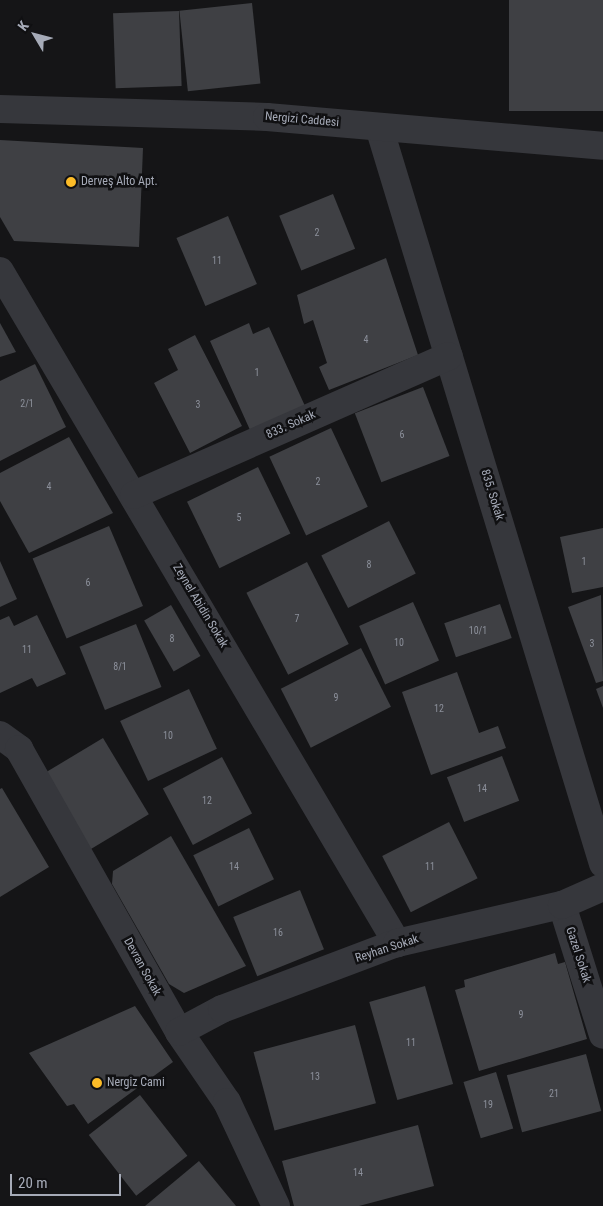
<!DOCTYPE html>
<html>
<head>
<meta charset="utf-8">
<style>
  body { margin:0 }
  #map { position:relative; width:603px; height:1206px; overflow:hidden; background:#151517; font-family:"Roboto Condensed",sans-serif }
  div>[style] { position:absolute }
  .building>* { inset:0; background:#3f4044; transform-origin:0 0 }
  .minor>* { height:28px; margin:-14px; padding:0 14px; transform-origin:14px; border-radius:14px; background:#36373c }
  .tertiary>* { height:28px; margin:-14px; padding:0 14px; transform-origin:14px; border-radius:14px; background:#36373c }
  .dots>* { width:14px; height:14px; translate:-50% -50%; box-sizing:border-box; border:2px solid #101012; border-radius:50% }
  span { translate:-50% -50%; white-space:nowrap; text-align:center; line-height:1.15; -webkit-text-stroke:5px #101012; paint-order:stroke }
  .number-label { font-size:10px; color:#8c909b }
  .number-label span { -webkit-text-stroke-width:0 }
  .street-label { font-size:12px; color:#a6abb8 }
  .poi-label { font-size:12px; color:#a6abb8 }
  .left { translate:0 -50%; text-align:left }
  .north { position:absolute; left:10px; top:10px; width:50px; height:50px; -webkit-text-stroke:4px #101012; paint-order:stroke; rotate:307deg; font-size:14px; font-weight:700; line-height:20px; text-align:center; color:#a6abb8 }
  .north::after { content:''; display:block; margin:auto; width:18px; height:22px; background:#a6abb8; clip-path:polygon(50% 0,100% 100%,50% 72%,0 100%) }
  .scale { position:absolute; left:10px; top:1174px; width:111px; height:22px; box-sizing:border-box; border:2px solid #a6abb8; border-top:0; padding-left:6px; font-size:15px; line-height:18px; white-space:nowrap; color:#a6abb8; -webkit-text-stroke:4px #101012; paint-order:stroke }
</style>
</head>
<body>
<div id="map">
  <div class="building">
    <i style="left:509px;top:0;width:94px;height:111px"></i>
    <i style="left:252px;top:3px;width:81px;height:73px;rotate:84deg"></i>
    <i style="left:179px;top:11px;width:75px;height:66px;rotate:88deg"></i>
    <i style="clip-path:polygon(0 140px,143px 148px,139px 247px,14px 241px,0 217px)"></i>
    <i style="left:333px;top:194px;width:59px;height:58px;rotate:68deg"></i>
    <i style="left:228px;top:216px;width:74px;height:56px;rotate:67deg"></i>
    <i style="clip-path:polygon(386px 258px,418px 355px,329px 390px,319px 367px,327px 363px,313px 320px,304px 324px,297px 295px)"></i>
    <i style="clip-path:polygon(0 323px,16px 352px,0 357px)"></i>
    <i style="clip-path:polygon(249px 323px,253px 334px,269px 327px,305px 406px,250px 430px,210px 341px)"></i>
    <i style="clip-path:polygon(195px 335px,242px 426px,190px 453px,154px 383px,178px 370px,168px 349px)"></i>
    <i style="clip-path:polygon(35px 364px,66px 427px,0 461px,0 381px)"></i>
    <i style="left:423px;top:387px;width:74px;height:73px;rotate:69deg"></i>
    <i style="left:331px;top:428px;width:87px;height:68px;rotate:65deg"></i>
    <i style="clip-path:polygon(69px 437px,113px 513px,29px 553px,0 501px,0 473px)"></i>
    <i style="left:258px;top:467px;width:74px;height:79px;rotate:64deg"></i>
    <i style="left:389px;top:521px;width:59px;height:76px;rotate:63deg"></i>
    <i style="left:109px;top:526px;width:87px;height:83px;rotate:67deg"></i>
    <i style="clip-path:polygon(603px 528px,603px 587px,572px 593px,560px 537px)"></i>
    <i style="clip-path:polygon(0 561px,17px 599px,0 607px)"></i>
    <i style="left:307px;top:562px;width:92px;height:68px;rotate:63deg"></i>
    <i style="clip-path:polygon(601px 595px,603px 681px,596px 683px,568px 607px)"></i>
    <i style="left:413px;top:602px;width:64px;height:59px;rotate:66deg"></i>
    <i style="left:500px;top:604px;width:36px;height:59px;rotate:71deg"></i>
    <i style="left:171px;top:605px;width:59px;height:31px;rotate:60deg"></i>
    <i style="clip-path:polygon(37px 615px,66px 674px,37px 687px,32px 678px,0 693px,0 620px,9px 616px,14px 626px)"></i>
    <i style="left:136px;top:624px;width:68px;height:61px;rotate:68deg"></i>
    <i style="left:361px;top:648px;width:66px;height:90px;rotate:63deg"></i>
    <i style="clip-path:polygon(457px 672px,479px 733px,498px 726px,506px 748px,431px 775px,402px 692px)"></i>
    <i style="clip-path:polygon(603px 686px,603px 708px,596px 689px)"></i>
    <i style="left:189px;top:689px;width:66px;height:76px;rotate:65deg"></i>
    <i style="left:103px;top:738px;width:89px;height:68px;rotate:59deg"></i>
    <i style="left:502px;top:756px;width:48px;height:59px;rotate:69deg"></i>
    <i style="left:222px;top:757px;width:64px;height:67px;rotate:62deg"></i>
    <i style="clip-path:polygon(2px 788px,49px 867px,0 897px,0 789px)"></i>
    <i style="left:449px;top:822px;width:63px;height:75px;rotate:63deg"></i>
    <i style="left:249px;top:828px;width:57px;height:62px;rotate:64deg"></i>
    <i style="clip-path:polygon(171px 836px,246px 966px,184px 993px,169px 984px,112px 884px,113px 871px)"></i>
    <i style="left:300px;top:890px;width:64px;height:72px;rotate:68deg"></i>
    <i style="clip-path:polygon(555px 953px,558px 964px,565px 962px,587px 1039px,479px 1071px,455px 990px,465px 987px,464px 980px)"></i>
    <i style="left:425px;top:986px;width:102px;height:58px;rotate:74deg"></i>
    <i style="clip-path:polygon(135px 1006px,173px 1062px,88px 1124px,74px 1104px,67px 1106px,29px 1053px)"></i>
    <i style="left:355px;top:1025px;width:81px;height:105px;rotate:75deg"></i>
    <i style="left:586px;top:1054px;width:59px;height:82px;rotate:75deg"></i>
    <i style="left:496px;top:1072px;width:59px;height:34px;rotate:73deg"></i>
    <i style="left:140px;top:1095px;width:77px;height:65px;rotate:52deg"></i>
    <i style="clip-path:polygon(418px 1125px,434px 1186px,359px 1206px,294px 1206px,282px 1161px)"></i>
    <i style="clip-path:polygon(199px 1161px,236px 1206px,145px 1206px)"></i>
  </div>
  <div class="minor">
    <i style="left:379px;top:127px;width:770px;rotate:73.09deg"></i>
    <i style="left:0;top:271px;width:781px;rotate:59.43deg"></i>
    <i style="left:134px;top:495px;width:344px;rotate:-23.8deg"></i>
    <i style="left:0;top:735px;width:24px;rotate:36deg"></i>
    <i style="left:19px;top:749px;width:325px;rotate:60.5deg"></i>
    <i style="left:179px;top:1032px;width:85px;rotate:55.6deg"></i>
    <i style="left:227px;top:1102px;width:115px;rotate:64.8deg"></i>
    <i style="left:562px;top:905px;width:136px;rotate:72.5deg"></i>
    <i style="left:179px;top:1032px;width:49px;rotate:-28.1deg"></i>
    <i style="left:222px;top:1009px;width:187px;rotate:-20.7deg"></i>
    <i style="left:397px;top:943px;width:169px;rotate:-13deg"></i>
    <i style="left:562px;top:905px;width:45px;rotate:-23.7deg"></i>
  </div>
  <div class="tertiary">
    <i style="left:0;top:109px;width:267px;rotate:1.7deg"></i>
    <i style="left:267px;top:117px;width:337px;rotate:4.9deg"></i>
  </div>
  <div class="dots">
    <i style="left:71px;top:182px;background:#fcbc28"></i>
    <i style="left:97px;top:1083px;background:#fcbc28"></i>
  </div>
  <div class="number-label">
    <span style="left:317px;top:233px">2</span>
    <span style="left:217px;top:261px">11</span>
    <span style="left:366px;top:340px">4</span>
    <span style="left:257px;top:373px">1</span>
    <span style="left:27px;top:404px">2/1</span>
    <span style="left:198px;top:405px">3</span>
    <span style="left:402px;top:435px">6</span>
    <span style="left:318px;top:482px">2</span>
    <span style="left:49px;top:487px">4</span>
    <span style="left:239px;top:518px">5</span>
    <span style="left:584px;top:562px">1</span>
    <span style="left:369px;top:565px">8</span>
    <span style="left:88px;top:583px">6</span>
    <span style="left:297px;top:619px">7</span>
    <span style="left:478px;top:631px">10/1</span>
    <span style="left:172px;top:639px">8</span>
    <span style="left:399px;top:643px">10</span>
    <span style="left:592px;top:644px">3</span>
    <span style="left:27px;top:650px">11</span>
    <span style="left:120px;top:667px">8/1</span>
    <span style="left:336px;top:698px">9</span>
    <span style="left:439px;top:709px">12</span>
    <span style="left:168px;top:736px">10</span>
    <span style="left:482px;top:789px">14</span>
    <span style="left:207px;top:801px">12</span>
    <span style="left:234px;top:867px">14</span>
    <span style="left:430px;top:867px">11</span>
    <span style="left:278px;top:933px">16</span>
    <span style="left:521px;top:1015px">9</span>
    <span style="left:411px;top:1043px">11</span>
    <span style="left:315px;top:1077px">13</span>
    <span style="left:554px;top:1094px">21</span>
    <span style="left:488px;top:1105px">19</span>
    <span style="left:358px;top:1173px">14</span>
  </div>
  <div class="street-label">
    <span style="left:302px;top:120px;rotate:5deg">Nergizi Caddesi</span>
    <span style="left:291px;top:425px;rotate:-24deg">833. Sokak</span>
    <span style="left:492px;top:495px;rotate:73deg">835. Sokak</span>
    <span style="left:200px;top:606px;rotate:59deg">Zeynel Abidin Sokak</span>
    <span style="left:387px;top:949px;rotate:-18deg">Reyhan Sokak</span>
    <span style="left:578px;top:955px;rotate:72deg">Gazel Sokak</span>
    <span style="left:142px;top:967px;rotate:61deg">Devran Sokak</span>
  </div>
  <div class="poi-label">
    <span class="left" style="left:81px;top:182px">Derveş Alto Apt.</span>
    <span class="left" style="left:107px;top:1083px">Nergiz Cami</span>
  </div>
  <div class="north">K</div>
  <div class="scale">20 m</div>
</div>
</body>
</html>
